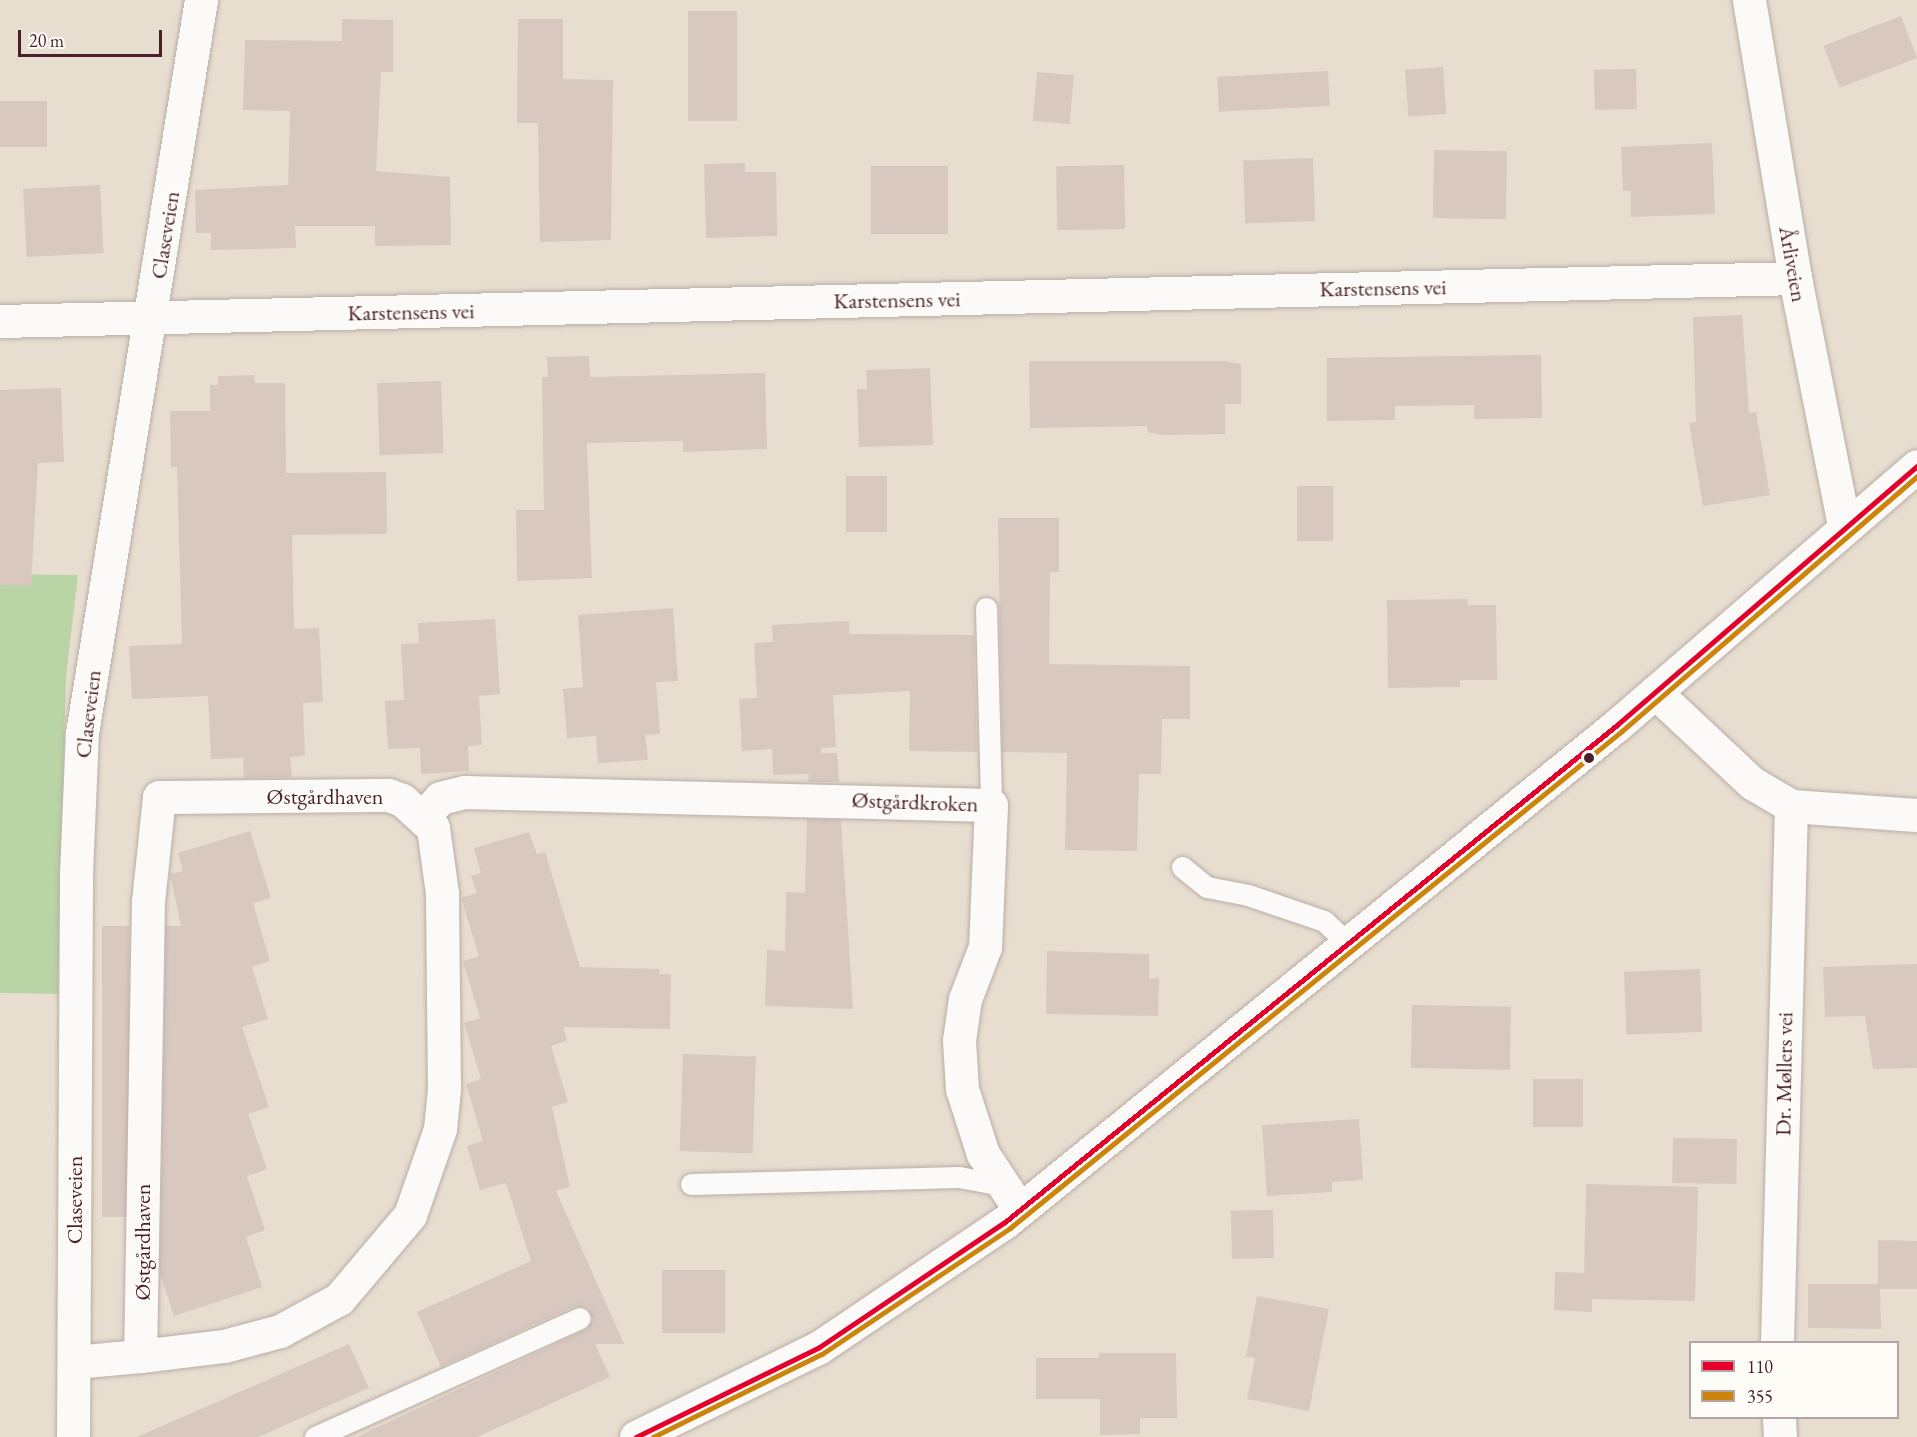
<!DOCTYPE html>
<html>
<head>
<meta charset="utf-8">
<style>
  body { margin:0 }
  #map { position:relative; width:1917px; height:1437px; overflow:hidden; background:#e8ded0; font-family:"EB Garamond",serif }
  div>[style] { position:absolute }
  .green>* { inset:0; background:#b9d5a5 }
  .building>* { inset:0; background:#d8c8c0; transform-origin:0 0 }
  .roads { filter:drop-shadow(0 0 2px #b9aea6) drop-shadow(0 0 2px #b9aea6) }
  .lane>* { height:21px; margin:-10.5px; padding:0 10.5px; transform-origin:10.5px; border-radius:10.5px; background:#fcfaf8 }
  .street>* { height:33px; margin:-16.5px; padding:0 16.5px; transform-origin:16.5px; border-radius:16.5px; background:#fcfaf8 }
  .secondary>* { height:33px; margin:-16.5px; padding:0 16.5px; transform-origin:16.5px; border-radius:16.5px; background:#fcfaf8 }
  .bus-1>* { height:4.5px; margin:-2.25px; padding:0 2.25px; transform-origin:2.25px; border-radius:2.25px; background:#e4002b }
  .bus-2>* { height:4.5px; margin:-2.25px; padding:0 2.25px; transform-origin:2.25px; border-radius:2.25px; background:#cc840b }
  .dots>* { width:16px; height:16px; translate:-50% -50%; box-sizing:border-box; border:3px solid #fdfcf7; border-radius:50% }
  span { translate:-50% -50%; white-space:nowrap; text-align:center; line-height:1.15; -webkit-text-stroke:4.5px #fdfcf7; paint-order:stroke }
  .street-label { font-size:22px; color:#4a1f2b }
  .legend { position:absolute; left:1689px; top:1341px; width:210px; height:78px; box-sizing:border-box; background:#fdfcf7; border:2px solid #b5a4a5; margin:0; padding:8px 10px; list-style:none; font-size:18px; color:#4a1f2b }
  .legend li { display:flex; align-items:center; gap:12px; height:30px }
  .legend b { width:30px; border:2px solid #b5a4a5 }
  .scale { position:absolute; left:18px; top:30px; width:144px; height:27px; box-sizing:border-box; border:3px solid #4a1f2b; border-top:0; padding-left:8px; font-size:18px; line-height:21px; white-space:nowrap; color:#4a1f2b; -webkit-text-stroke:4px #fdfcf7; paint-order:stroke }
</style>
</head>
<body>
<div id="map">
  <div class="green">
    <i style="clip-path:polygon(0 574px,78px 575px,66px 677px,58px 994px,0 993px)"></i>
  </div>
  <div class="building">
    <i style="left:688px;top:11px;width:49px;height:110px"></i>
    <i style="left:1901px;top:16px;width:45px;height:83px;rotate:69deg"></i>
    <i style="clip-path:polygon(342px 19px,393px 20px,393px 72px,381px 72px,376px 171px,450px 177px,451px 245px,375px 246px,375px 226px,295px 226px,296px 248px,211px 250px,211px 233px,196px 233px,195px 190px,288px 185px,290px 111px,243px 110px,245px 40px,342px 41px)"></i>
    <i style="clip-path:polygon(518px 19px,563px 19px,563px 79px,613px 80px,611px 240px,540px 242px,538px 123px,517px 123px)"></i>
    <i style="left:1443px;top:67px;width:47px;height:38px;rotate:86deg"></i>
    <i style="left:1636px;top:69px;width:40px;height:42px;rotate:89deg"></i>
    <i style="left:1328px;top:71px;width:35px;height:111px;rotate:87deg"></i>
    <i style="left:1037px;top:72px;width:37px;height:49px;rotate:5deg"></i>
    <i style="left:0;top:101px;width:47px;height:46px"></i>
    <i style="clip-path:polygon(1712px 143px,1715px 214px,1631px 217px,1631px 191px,1623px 191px,1621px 147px)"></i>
    <i style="left:1434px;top:150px;width:73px;height:68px;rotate:1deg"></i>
    <i style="left:1313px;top:158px;width:63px;height:70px;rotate:88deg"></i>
    <i style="clip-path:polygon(745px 163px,745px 172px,776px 172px,777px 236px,706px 238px,704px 164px)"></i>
    <i style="left:1124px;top:165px;width:64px;height:68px;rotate:89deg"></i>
    <i style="left:948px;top:166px;width:68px;height:77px;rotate:90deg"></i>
    <i style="left:100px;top:185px;width:68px;height:77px;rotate:87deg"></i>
    <i style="clip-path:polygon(1742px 315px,1749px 413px,1756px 412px,1770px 495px,1703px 506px,1689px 423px,1696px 422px,1693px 317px)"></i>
    <i style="clip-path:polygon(1533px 355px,1541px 355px,1542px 418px,1474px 419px,1474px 405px,1395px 406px,1395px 420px,1327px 421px,1327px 358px)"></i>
    <i style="clip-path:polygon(589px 356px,590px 377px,765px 373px,767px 449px,683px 452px,683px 441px,587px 443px,592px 578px,517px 581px,516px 510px,544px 510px,542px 377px,548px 377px,547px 357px)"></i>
    <i style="clip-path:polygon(1029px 361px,1224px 361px,1241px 364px,1241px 404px,1225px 404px,1225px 434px,1161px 435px,1148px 432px,1147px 426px,1030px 428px)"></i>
    <i style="clip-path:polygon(930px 368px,933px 445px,859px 447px,857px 389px,867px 389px,866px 370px)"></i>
    <i style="clip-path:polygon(254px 375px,255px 383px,285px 383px,286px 473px,386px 472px,387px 534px,292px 535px,294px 629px,319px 628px,323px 702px,303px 703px,305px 756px,290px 757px,292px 777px,244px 778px,243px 758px,211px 759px,208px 696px,132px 699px,129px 646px,182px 644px,177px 467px,171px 467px,170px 411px,210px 411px,210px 385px,218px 385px,218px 376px)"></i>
    <i style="left:441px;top:381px;width:72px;height:64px;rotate:88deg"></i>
    <i style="clip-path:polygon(61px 388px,64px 462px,38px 463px,31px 586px,0 585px,0 390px)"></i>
    <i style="left:846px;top:476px;width:41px;height:56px"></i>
    <i style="left:1297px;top:486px;width:36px;height:55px"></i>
    <i style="clip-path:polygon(998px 518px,1059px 518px,1059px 572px,1050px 572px,1049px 664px,1190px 666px,1190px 719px,1162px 719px,1161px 774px,1139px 774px,1137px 851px,1065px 850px,1067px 753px,1002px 752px)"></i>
    <i style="clip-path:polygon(1467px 599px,1468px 605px,1496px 605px,1497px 680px,1460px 680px,1460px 687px,1388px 688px,1387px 600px)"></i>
    <i style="clip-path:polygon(673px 608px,678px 681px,656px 682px,660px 734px,645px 735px,648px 760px,598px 763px,596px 736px,567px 738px,563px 689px,583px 687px,578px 615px)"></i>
    <i style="clip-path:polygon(495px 619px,500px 694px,479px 696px,482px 745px,468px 746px,469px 771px,421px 774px,420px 748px,388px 749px,385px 701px,404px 700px,401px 644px,419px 643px,418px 623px)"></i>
    <i style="clip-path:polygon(849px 621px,849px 634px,974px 635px,977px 752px,909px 751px,910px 691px,833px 695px,836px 747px,821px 748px,821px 753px,837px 753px,839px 782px,808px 782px,809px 774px,773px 775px,772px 749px,742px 751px,739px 699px,757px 698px,754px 643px,773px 642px,772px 625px)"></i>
    <i style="clip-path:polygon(807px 819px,841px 820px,853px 1009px,765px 1006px,767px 950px,785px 951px,786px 892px,805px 893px)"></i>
    <i style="clip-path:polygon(250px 831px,271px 898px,253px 903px,270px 961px,252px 967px,268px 1019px,242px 1027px,269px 1107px,248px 1114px,267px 1169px,247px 1176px,265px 1230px,246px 1237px,262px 1287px,174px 1316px,160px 1274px,166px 926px,181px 926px,170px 874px,183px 871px,178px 853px)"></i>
    <i style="clip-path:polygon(529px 832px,537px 854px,545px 852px,580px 967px,660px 969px,659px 974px,671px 974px,670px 1029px,563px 1027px,567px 1041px,551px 1046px,568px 1102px,552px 1107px,570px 1187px,556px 1191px,624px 1344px,595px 1344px,610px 1377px,477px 1437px,357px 1437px,585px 1330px,593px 1320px,588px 1308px,575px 1306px,441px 1367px,417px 1312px,531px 1261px,506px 1183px,480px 1190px,467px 1146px,483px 1141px,466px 1084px,481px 1079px,464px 1023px,480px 1018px,463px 961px,479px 956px,461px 898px,477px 893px,471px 876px,481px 873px,474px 848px)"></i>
    <i style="left:102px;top:926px;width:27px;height:291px"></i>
    <i style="clip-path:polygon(1047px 951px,1149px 954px,1149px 979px,1159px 978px,1158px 1016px,1046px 1014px)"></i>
    <i style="clip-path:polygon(1917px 964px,1917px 1068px,1873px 1069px,1865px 1016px,1825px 1017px,1823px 967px)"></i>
    <i style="left:1700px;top:969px;width:63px;height:76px;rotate:88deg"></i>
    <i style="left:1412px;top:1005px;width:99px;height:63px;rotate:1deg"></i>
    <i style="left:683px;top:1054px;width:73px;height:97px;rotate:2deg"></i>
    <i style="left:1533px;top:1079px;width:50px;height:48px"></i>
    <i style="clip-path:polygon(1359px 1119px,1363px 1180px,1332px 1182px,1332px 1192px,1267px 1196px,1262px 1125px)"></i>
    <i style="left:1673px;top:1138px;width:64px;height:45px;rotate:1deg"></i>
    <i style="clip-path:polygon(1586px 1184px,1698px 1187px,1695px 1301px,1592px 1299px,1592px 1312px,1554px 1310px,1555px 1272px,1584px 1273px)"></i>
    <i style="left:1273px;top:1210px;width:48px;height:42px;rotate:89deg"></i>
    <i style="clip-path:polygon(1878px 1240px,1917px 1241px,1917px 1289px,1880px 1289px,1881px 1329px,1808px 1328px,1808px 1284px,1878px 1284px)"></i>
    <i style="left:662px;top:1270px;width:63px;height:63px"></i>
    <i style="clip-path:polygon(1257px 1296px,1329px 1309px,1309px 1411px,1247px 1399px,1255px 1358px,1246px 1356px)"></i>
    <i style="clip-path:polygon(349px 1344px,369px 1388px,258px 1437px,137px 1437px)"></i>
    <i style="clip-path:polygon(1099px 1353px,1176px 1353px,1177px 1418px,1140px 1418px,1140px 1434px,1100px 1435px,1100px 1399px,1036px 1399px,1036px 1358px,1099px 1358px)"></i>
  </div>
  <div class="roads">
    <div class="lane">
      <i style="left:986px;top:608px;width:197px;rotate:88.5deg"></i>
      <i style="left:1182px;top:867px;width:32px;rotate:39deg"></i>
      <i style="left:1207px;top:887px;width:42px;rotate:11deg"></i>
      <i style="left:1248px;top:895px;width:80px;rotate:18.9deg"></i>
      <i style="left:1324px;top:921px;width:33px;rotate:43deg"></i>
      <i style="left:691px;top:1184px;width:268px;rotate:-1.5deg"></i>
      <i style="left:959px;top:1177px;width:43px;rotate:10.8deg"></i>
      <i style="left:315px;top:1437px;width:290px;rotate:-24.2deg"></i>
    </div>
    <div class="street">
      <i style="left:1749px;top:0;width:282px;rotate:80.6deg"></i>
      <i style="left:1795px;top:278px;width:253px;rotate:78.8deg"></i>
      <i style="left:0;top:321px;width:1796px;rotate:-1.37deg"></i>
      <i style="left:1655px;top:692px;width:133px;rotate:43.2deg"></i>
      <i style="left:1752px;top:783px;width:45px;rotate:30.5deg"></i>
      <i style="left:1791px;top:806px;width:126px;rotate:4.1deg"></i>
      <i style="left:424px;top:816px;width:24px;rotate:-48deg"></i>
      <i style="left:440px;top:798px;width:25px;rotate:-14deg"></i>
      <i style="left:464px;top:792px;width:527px;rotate:1.41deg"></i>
      <i style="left:991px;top:805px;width:142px;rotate:92.4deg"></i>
      <i style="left:985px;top:947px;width:56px;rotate:111deg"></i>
      <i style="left:965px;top:999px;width:41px;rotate:98.3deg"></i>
      <i style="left:959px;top:1040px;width:49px;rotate:86.5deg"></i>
      <i style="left:962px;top:1089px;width:68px;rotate:72.1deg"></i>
      <i style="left:983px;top:1154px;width:67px;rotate:56.5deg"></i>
      <i style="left:1777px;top:1342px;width:536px;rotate:-88.5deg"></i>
      <i style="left:74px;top:1362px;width:66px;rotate:-5.2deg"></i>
      <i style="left:140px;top:1356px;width:85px;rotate:-6.8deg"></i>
      <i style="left:224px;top:1346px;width:58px;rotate:-15deg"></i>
      <i style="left:280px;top:1331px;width:67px;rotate:-28.5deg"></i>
      <i style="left:339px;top:1299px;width:110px;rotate:-49.8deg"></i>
      <i style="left:410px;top:1215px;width:91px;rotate:-70.8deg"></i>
      <i style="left:440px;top:1129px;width:40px;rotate:-84.3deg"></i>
      <i style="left:444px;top:1089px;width:196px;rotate:-90.6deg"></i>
      <i style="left:442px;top:893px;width:66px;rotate:-97.9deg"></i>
      <i style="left:433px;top:828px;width:42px;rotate:-137.9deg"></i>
      <i style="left:402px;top:800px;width:15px;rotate:-160deg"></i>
      <i style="left:388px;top:795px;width:229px;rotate:179.5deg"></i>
      <i style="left:159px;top:797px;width:105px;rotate:96deg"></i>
      <i style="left:148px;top:901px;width:455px;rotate:91deg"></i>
      <i style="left:1779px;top:1418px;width:19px;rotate:87deg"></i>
      <i style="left:73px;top:1437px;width:563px;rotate:-89.69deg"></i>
      <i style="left:76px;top:874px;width:141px;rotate:-87.6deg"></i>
      <i style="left:82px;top:733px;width:743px;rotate:-80.78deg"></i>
    </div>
    <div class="secondary">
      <i style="left:636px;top:1437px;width:203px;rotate:-26.1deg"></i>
      <i style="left:818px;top:1348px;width:225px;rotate:-34deg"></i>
      <i style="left:1005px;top:1222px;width:788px;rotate:-39.08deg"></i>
      <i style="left:1617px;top:725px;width:396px;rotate:-40.8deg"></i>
    </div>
  </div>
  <div class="bus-1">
    <i style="left:636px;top:1437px;width:203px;rotate:-26.1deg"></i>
    <i style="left:818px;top:1348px;width:225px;rotate:-34deg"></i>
    <i style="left:1005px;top:1222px;width:788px;rotate:-39.08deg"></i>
    <i style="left:1617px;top:725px;width:396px;rotate:-40.8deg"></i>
  </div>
  <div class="bus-2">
    <i style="left:653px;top:1437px;width:188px;rotate:-26.2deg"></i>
    <i style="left:822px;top:1354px;width:226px;rotate:-33.8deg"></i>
    <i style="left:1010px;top:1228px;width:788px;rotate:-39.08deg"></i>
    <i style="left:1622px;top:731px;width:390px;rotate:-40.8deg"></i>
  </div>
  <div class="dots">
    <i style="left:1589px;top:758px;background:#4a1f2b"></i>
  </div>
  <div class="street-label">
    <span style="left:165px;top:235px;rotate:-81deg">Claseveien</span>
    <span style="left:1793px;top:264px;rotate:80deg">Årliveien</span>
    <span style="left:1383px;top:288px;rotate:-1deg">Karstensens vei</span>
    <span style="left:897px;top:300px;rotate:-1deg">Karstensens vei</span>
    <span style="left:411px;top:312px;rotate:-1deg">Karstensens vei</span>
    <span style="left:88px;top:714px;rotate:-83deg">Claseveien</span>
    <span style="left:325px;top:797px">Østgårdhaven</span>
    <span style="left:915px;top:802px;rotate:2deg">Østgårdkroken</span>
    <span style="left:1784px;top:1074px;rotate:-89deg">Dr. Møllers vei</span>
    <span style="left:75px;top:1200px;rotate:-90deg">Claseveien</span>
    <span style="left:143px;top:1242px;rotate:-90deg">Østgårdhaven</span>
  </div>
  <ul class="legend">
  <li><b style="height:8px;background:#e4002b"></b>110</li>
  <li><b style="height:8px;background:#cc840b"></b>355</li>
  </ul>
  <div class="scale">20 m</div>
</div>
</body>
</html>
